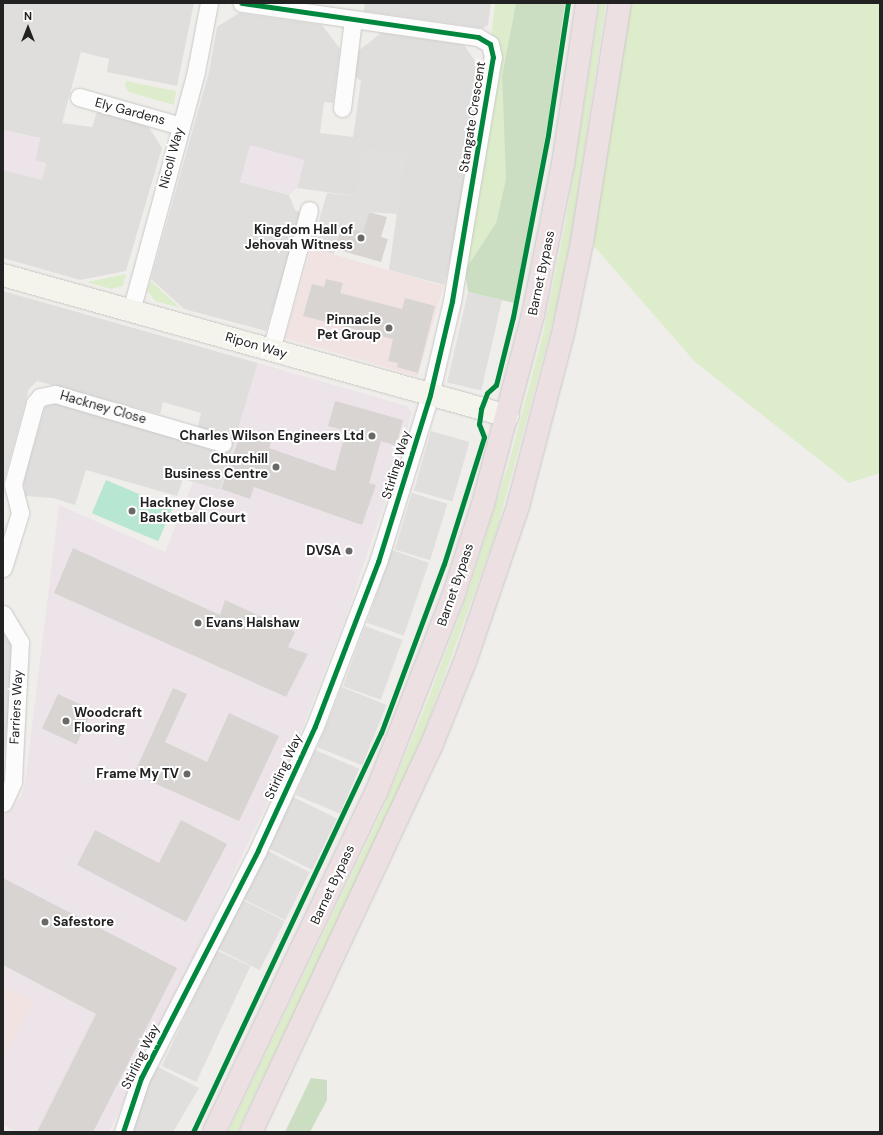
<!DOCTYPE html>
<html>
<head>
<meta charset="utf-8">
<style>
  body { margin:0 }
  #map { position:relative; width:883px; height:1135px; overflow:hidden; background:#f0eeeb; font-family:"DM Sans",sans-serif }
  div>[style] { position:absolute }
  .residential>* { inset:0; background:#dfdedc }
  .commercial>* { inset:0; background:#f1e3e1; transform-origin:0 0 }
  .industrial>* { inset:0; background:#ede4e9 }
  .grass>* { inset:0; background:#ddeccb }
  .forest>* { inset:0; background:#cbdec1 }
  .pitch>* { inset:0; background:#b7e6d2; transform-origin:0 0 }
  .parking>* { inset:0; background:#e0dfde; transform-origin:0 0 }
  .building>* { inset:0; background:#d7d4d2; transform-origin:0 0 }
  .roads { filter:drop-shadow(0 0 1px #c9c8c7) drop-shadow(0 0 1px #c9c8c7) }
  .street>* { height:17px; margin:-8.5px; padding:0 8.5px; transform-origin:8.5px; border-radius:8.5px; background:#fdfcfc }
  .secondary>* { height:22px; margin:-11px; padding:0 11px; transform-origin:11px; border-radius:11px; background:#f4f4ed }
  .highway>* { height:22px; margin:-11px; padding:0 11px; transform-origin:11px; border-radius:11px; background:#ece0e2 }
  .cycleway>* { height:5px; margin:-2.5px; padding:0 2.5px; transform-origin:2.5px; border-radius:2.5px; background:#00873e }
  .dots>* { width:11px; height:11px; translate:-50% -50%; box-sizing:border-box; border:2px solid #fff; border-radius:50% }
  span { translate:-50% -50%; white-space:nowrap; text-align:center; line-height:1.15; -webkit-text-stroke:4px #fff; paint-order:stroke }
  .street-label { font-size:13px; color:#222 }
  .poi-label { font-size:13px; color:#222; font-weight:700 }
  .right { translate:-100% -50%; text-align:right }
  .left { translate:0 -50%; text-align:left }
  .frame { position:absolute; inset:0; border:4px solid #222; pointer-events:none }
  .north { position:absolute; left:8px; top:8px; width:40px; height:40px; -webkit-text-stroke:3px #fff; paint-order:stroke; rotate:0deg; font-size:11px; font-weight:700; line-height:16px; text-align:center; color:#222 }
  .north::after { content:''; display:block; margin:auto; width:14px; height:18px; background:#222; clip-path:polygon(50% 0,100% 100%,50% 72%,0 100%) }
</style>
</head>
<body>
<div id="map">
  <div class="residential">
    <i style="clip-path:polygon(3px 3px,194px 3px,177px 86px,107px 72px,109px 59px,81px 52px,62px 123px,92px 127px,97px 112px,148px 126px,162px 148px,126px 271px,80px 280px,3px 258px,3px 170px,42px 179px,46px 164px,35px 161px,40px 138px,3px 130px)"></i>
    <i style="clip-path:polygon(365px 3px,491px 3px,488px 25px,483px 28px,364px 11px)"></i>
    <i style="clip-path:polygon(239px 13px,322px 25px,340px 49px,333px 103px,324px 102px,320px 133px,353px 137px,361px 81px,354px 75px,357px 52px,381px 33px,464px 45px,482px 71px,457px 233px,444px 285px,389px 270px,405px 155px,355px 196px,297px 188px,304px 160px,240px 182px,289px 195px,295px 210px,302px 213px,266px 331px,184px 309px,151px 279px,209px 72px,217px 27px)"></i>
    <i style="clip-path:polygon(3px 291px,258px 363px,220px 490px,183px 479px,177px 496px,86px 470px,75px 505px,53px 498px,25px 496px,24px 480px,45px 407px,55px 403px,194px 443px,201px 413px,163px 402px,160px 414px,37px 381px,29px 389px,3px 484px)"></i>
    <i style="clip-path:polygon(3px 624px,15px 652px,3px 766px)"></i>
  </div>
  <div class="commercial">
    <i style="left:311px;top:248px;width:138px;height:94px;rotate:16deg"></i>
    <i style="clip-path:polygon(3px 987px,35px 1002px,3px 1060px)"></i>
  </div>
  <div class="industrial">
    <i style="clip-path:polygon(3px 130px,40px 139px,35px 160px,46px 163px,42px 180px,3px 170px)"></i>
    <i style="clip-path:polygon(250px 145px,304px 160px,297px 188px,289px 195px,240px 182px)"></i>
    <i style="clip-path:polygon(258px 363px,407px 406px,412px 412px,394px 476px,345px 619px,297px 742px,109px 1132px,15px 1132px,3px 1124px,3px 1060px,35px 1002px,3px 987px,3px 817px,21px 796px,25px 783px,59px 505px,165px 552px,193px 482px,220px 490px)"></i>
  </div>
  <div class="grass">
    <i style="clip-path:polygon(495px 3px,516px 3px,502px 76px,506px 179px,496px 223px,465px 270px)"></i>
    <i style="clip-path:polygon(600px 3px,606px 3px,572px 231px,555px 314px,496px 533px,424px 732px,368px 858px,237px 1132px,228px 1132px,381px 813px,428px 700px,469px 590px,510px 459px,543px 334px,566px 220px)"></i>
    <i style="clip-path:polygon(631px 3px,880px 3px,880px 473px,849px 483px,695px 362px,593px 245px)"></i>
    <i style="clip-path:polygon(126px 81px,176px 91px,174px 105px,129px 92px,125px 86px)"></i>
    <i style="clip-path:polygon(126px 274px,123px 286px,111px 289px,87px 282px)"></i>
    <i style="clip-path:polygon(151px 281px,180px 308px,155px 301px,147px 290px)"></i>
  </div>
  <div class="forest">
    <i style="clip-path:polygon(516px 3px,565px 3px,548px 122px,514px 303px,468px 292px,465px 270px,496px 223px,506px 179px,502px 76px)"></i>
    <i style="clip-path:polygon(311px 1078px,327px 1080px,327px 1100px,310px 1132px,285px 1132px)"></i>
  </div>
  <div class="pitch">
    <i style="left:106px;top:480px;width:72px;height:36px;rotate:23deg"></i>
  </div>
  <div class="parking">
    <i style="clip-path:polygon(363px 148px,406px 154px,397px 214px,369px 212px,363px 232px,342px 226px,334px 254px,311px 248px,327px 193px,355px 196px)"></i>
    <i style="left:468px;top:292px;width:35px;height:93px;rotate:13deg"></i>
    <i style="left:431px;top:431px;width:40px;height:62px;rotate:16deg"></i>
    <i style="left:412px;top:493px;width:37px;height:59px;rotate:17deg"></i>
    <i style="left:392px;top:550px;width:39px;height:77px;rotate:19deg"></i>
    <i style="left:365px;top:626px;width:40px;height:64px;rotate:20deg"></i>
    <i style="left:342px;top:687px;width:48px;height:65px;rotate:22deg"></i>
    <i style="left:315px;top:750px;width:48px;height:49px;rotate:23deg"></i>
    <i style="left:293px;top:797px;width:49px;height:57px;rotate:26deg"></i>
    <i style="left:266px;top:850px;width:49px;height:54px;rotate:27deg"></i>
    <i style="left:241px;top:899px;width:49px;height:55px;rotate:27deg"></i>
    <i style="left:216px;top:950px;width:38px;height:128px;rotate:25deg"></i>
    <i style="clip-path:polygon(156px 1066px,199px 1088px,173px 1132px,131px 1132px,140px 1099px)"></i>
  </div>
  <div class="building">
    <i style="clip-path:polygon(369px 212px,387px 217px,381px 237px,388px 239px,381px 262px,335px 249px,342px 225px,363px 232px)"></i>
    <i style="clip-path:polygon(326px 279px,343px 283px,340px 293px,402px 309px,405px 298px,435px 306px,418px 373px,397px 367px,398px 363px,388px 361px,393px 339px,303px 316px,312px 284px,324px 287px)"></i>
    <i style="clip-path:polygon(335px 401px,403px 420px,396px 446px,381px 441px,369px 483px,376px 485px,362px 525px,254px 487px,250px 499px,221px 489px,241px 432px,271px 442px,269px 448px,335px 471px,346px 431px,328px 426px)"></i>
    <i style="clip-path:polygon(73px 548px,220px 615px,225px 600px,295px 632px,288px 647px,308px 654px,286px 697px,54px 593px)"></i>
    <i style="clip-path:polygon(173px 688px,187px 694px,165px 742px,207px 762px,229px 713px,279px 736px,239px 821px,134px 774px)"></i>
    <i style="left:58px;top:694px;width:38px;height:38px;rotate:25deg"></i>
    <i style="clip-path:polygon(181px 820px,227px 844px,186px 922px,77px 865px,95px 830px,159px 863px)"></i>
    <i style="clip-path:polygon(3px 878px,177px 968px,93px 1132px,37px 1132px,96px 1014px,3px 965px)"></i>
  </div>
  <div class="roads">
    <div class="street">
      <i style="left:79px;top:97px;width:106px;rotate:15.9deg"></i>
      <i style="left:342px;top:108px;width:89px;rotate:-82.9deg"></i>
      <i style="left:131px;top:311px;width:249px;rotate:-74.8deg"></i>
      <i style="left:196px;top:71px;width:69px;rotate:-79.2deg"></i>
      <i style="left:271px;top:350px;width:145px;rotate:-74.8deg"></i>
      <i style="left:3px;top:568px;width:58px;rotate:-72.8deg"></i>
      <i style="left:20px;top:513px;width:30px;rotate:-104deg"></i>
      <i style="left:13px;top:484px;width:84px;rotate:-74.8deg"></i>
      <i style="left:35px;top:403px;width:8px;rotate:-50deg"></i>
      <i style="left:40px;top:397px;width:15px;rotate:-11deg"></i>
      <i style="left:55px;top:394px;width:175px;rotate:16.3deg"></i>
      <i style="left:3px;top:614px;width:33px;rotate:59deg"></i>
      <i style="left:20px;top:642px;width:140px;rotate:92.9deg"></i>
      <i style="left:13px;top:782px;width:23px;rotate:115deg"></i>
      <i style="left:123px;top:1132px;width:57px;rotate:-71.6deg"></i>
      <i style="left:141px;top:1078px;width:256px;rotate:-62.8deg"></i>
      <i style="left:258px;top:850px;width:136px;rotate:-65.3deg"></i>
      <i style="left:315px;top:726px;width:176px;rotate:-69deg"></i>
      <i style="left:378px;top:562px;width:175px;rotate:-72.7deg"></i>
      <i style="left:430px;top:395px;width:97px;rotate:-76.8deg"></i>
      <i style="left:452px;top:301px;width:247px;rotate:-80.5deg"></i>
      <i style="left:493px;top:57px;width:13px;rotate:-103deg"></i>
      <i style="left:490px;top:44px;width:14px;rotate:-150deg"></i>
      <i style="left:478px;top:37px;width:239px;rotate:-171.8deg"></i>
    </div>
    <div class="secondary">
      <i style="left:3px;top:275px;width:524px;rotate:15.6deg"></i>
    </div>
    <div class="highway">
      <i style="left:214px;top:1132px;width:376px;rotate:-64.5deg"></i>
      <i style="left:376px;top:793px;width:211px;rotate:-68.6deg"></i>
      <i style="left:453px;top:597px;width:98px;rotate:-72.1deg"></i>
      <i style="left:483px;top:504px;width:196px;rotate:-75.2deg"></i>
      <i style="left:533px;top:315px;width:154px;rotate:-78.8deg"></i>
      <i style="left:563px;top:164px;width:163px;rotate:-81.5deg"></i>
      <i style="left:251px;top:1132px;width:423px;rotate:-65deg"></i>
      <i style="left:430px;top:749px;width:97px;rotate:-68.2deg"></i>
      <i style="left:466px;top:659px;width:162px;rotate:-71.2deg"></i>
      <i style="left:518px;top:506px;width:183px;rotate:-75.4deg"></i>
      <i style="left:564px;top:329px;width:89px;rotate:-78.3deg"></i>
      <i style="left:582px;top:242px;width:242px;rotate:-81deg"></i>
    </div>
  </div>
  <div class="cycleway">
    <i style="left:123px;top:1132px;width:57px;rotate:-71.6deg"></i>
    <i style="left:141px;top:1078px;width:256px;rotate:-62.8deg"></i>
    <i style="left:258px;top:850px;width:136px;rotate:-65.3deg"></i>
    <i style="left:315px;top:726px;width:176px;rotate:-69deg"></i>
    <i style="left:378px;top:562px;width:175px;rotate:-72.7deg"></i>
    <i style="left:430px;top:395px;width:97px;rotate:-76.8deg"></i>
    <i style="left:452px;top:301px;width:247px;rotate:-80.5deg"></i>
    <i style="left:493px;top:57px;width:13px;rotate:-103deg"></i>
    <i style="left:490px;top:44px;width:14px;rotate:-150deg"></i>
    <i style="left:478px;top:37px;width:239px;rotate:-171.8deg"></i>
    <i style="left:193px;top:1132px;width:441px;rotate:-64.8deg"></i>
    <i style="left:381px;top:733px;width:180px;rotate:-69.6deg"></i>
    <i style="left:444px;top:564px;width:133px;rotate:-72.5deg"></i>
    <i style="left:484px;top:437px;width:14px;rotate:-111deg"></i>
    <i style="left:479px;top:424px;width:15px;rotate:-82deg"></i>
    <i style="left:481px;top:409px;width:17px;rotate:-69deg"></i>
    <i style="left:487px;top:393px;width:12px;rotate:-42deg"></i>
    <i style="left:496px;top:385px;width:70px;rotate:-76deg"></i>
    <i style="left:513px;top:317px;width:185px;rotate:-79.1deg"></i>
    <i style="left:548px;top:135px;width:134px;rotate:-81.4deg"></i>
  </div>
  <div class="dots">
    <i style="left:361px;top:238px;background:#6a6968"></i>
    <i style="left:389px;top:328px;background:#6a6968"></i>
    <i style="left:372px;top:436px;background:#6a6968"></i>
    <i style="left:276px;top:467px;background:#6a6968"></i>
    <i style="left:132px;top:511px;background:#6a6968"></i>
    <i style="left:349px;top:551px;background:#6a6968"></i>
    <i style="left:198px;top:623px;background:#6a6968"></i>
    <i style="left:66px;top:721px;background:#6a6968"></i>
    <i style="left:187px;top:774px;background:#6a6968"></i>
    <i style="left:45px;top:922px;background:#6a6968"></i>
  </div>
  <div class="street-label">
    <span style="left:130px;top:112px;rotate:15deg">Ely Gardens</span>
    <span style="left:473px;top:117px;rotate:-81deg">Stangate Crescent</span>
    <span style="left:172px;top:158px;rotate:-75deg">Nicoll Way</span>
    <span style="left:542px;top:273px;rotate:-78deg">Barnet Bypass</span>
    <span style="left:256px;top:346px;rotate:16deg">Ripon Way</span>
    <span style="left:103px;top:408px;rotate:16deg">Hackney Close</span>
    <span style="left:397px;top:465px;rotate:-73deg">Stirling Way</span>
    <span style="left:456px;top:585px;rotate:-71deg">Barnet Bypass</span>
    <span style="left:17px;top:707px;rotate:-87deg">Farriers Way</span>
    <span style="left:284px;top:767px;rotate:-65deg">Stirling Way</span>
    <span style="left:333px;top:885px;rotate:-65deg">Barnet Bypass</span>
    <span style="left:141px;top:1057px;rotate:-64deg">Stirling Way</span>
  </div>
  <div class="poi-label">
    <span class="right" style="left:353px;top:238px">Kingdom Hall of<br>Jehovah Witness</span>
    <span class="right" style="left:381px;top:328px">Pinnacle<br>Pet Group</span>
    <span class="right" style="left:364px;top:436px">Charles Wilson Engineers Ltd</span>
    <span class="right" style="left:268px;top:467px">Churchill<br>Business Centre</span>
    <span class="left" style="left:140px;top:511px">Hackney Close<br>Basketball Court</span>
    <span class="right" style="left:341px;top:551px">DVSA</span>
    <span class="left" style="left:206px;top:623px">Evans Halshaw</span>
    <span class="left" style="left:74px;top:721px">Woodcraft<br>Flooring</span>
    <span class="right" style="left:179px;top:774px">Frame My TV</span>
    <span class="left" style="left:53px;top:922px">Safestore</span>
  </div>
  <div class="frame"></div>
  <div class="north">N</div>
</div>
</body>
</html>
